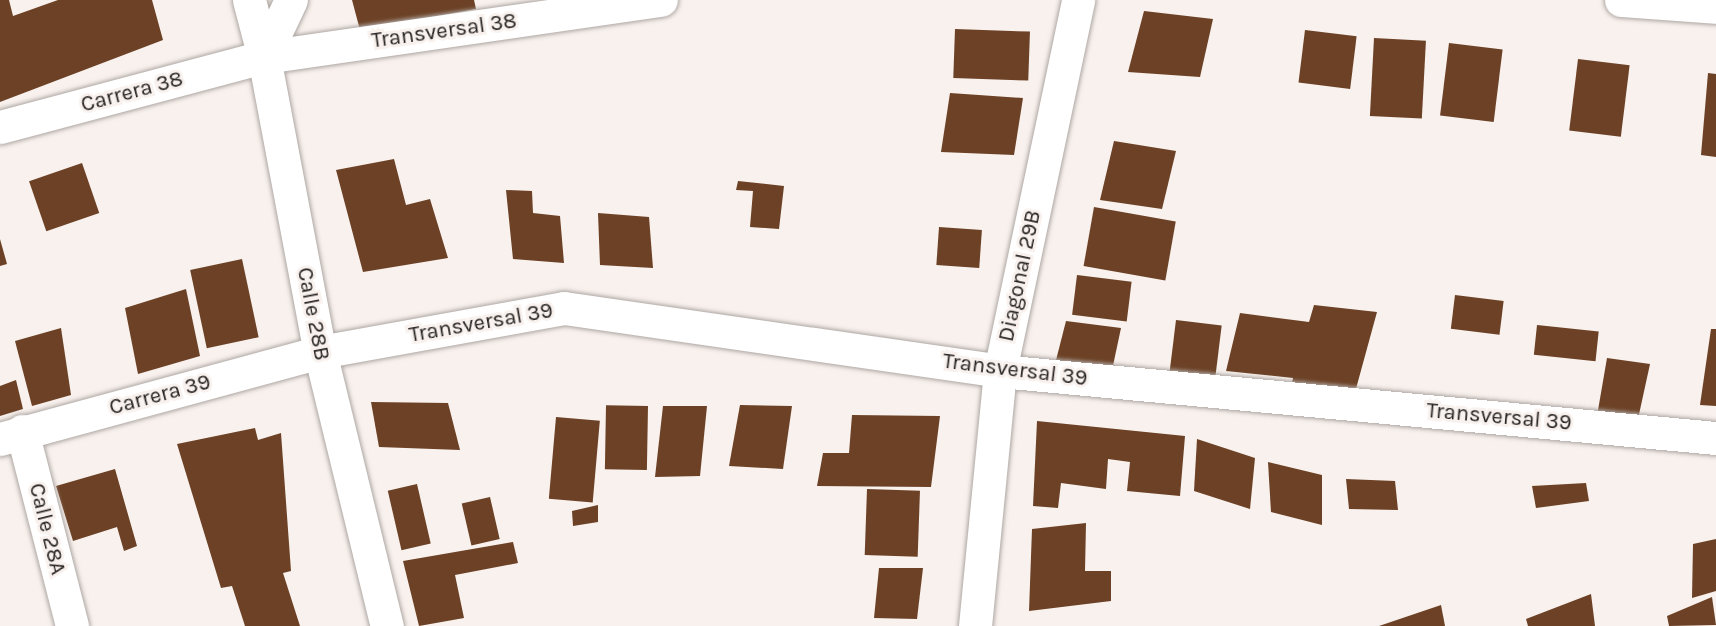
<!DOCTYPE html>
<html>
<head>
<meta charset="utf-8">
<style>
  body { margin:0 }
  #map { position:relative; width:1716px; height:626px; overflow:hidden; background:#f8f1ed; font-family:Karla,sans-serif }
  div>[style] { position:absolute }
  .building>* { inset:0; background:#6c4125; transform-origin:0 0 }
  .roads { filter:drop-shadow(0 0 2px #aea7a3) drop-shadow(0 0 2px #aea7a3) }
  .minor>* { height:33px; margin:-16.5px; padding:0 16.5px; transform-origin:16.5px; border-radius:16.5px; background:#fff }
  span { translate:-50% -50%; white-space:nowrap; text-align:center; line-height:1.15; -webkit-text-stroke:6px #f8f1ed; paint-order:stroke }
  .street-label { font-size:22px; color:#262322 }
</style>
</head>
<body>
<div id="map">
  <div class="building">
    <i style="clip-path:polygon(0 0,9px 0,13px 16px,58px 0,152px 0,163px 40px,0 102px)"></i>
    <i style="clip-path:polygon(352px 0,474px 0,476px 9px,360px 30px)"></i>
    <i style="clip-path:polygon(1144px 11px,1213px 19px,1200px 77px,1128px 72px)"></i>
    <i style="left:955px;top:29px;width:75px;height:49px;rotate:2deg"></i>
    <i style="left:1305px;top:30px;width:52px;height:53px;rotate:7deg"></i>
    <i style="left:1374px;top:38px;width:52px;height:78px;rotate:3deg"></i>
    <i style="left:1449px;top:43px;width:54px;height:73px;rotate:7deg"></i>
    <i style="left:1578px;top:59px;width:52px;height:72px;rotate:7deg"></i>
    <i style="clip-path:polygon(1708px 73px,1716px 74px,1716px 157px,1701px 155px)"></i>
    <i style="clip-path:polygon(950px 93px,1023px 98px,1014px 155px,941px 152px)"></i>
    <i style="clip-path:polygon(1114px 141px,1176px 151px,1162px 209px,1100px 200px)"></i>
    <i style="clip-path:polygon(394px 159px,406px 205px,430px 199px,448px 258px,363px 272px,336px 170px)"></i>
    <i style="left:82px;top:163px;width:53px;height:56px;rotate:71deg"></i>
    <i style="clip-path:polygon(738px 181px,784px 186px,779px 229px,750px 227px,753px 191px,736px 190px)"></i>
    <i style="clip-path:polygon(506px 190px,532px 191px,533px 213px,560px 216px,564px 263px,513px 259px)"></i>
    <i style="left:1094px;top:207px;width:83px;height:60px;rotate:10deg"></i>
    <i style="clip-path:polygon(598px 213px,649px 217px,653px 268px,600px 265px)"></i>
    <i style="left:939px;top:227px;width:43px;height:38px;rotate:4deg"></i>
    <i style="clip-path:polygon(0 239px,7px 264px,0 266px)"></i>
    <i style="left:242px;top:259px;width:80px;height:53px;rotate:78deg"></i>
    <i style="left:1077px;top:275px;width:55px;height:40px;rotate:7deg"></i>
    <i style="clip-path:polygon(186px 289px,200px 356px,138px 374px,125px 308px)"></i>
    <i style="left:1455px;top:295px;width:49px;height:34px;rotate:7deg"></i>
    <i style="clip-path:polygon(1314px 305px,1377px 312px,1354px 396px,1290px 391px,1293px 378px,1226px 371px,1240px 313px,1309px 322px)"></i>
    <i style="left:1176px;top:320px;width:46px;height:53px;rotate:7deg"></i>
    <i style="clip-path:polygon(1066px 321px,1121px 328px,1111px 375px,1054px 368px)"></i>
    <i style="left:1537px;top:325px;width:62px;height:30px;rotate:6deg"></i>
    <i style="clip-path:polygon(61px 328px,71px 395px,32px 406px,15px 341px)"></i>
    <i style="clip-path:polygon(1711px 329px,1716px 329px,1716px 406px,1700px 405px)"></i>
    <i style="clip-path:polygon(1607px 358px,1650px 364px,1638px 419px,1597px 416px)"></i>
    <i style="clip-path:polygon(16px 380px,23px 409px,0 416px,0 386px)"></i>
    <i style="clip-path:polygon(371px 402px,448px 403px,460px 450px,379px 447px)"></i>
    <i style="clip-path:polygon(740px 405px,792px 406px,783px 469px,729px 466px)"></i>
    <i style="left:648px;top:406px;width:64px;height:42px;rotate:91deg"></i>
    <i style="clip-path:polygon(663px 406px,707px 406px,700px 476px,655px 477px)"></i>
    <i style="clip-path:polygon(852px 415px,940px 416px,931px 487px,817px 486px,823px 453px,849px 453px)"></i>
    <i style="left:556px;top:417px;width:44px;height:82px;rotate:5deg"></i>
    <i style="clip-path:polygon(1037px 421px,1185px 436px,1180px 496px,1127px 491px,1130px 462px,1108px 459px,1106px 489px,1061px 483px,1058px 508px,1033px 506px)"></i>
    <i style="clip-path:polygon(255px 428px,258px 440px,281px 433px,291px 571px,283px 573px,300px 626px,245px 626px,232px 586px,221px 588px,177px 444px)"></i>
    <i style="clip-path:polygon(1197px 439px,1255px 458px,1250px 509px,1194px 491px)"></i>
    <i style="clip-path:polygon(1268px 462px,1322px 475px,1322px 525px,1271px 512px)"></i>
    <i style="clip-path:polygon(115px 469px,137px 546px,124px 551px,117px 527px,73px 541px,56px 486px)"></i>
    <i style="clip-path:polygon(1346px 479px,1395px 481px,1398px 510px,1349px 509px)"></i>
    <i style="clip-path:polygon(1586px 483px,1589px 501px,1536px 508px,1532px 486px)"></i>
    <i style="left:417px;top:484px;width:61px;height:30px;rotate:77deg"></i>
    <i style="left:867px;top:489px;width:53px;height:66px;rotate:2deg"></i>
    <i style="left:490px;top:497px;width:43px;height:29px;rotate:77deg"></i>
    <i style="clip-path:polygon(598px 505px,598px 522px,573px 526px,572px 511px)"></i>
    <i style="clip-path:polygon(1086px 523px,1085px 571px,1111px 571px,1111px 601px,1029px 611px,1032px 529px)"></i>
    <i style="clip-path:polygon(1716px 539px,1716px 591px,1692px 598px,1693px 544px)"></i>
    <i style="clip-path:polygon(513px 542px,518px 563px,455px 575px,464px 618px,419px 626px,403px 561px)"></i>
    <i style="clip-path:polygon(879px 568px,923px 568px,917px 619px,874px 618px)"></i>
    <i style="clip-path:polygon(1591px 594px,1595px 626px,1528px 626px,1526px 619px)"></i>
    <i style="clip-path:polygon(1712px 597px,1716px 625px,1669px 626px,1667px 616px)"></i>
    <i style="clip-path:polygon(1441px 605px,1445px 626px,1379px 626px)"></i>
  </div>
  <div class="roads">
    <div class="minor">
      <i style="left:249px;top:0;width:59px;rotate:75.3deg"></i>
      <i style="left:264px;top:57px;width:300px;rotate:79.3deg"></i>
      <i style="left:320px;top:352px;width:282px;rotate:76.3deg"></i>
      <i style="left:1621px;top:0;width:95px;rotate:4.2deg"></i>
      <i style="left:264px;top:57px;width:63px;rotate:-64.7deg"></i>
      <i style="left:0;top:127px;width:273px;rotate:-14.9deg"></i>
      <i style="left:264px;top:57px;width:401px;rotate:-8.2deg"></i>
      <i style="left:22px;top:431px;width:201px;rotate:75.6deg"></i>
      <i style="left:0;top:439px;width:332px;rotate:-15.2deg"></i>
      <i style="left:320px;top:352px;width:248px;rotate:-10.2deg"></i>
      <i style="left:564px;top:308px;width:441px;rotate:8.2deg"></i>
      <i style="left:1000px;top:371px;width:719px;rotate:5.35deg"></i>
      <i style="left:975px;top:626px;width:256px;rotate:-84.4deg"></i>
      <i style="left:1000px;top:371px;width:379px;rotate:-78.1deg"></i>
    </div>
  </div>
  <div class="street-label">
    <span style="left:444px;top:31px;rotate:-8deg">Transversal 38</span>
    <span style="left:132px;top:92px;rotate:-15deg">Carrera 38</span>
    <span style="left:1020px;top:276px;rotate:-78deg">Diagonal 29B</span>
    <span style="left:313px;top:314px;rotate:79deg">Calle 28B</span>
    <span style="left:481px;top:323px;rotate:-10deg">Transversal 39</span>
    <span style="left:1015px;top:370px;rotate:7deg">Transversal 39</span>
    <span style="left:160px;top:395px;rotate:-15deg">Carrera 39</span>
    <span style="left:1499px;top:417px;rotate:5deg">Transversal 39</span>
    <span style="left:47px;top:529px;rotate:76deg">Calle 28A</span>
  </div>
</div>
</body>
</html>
